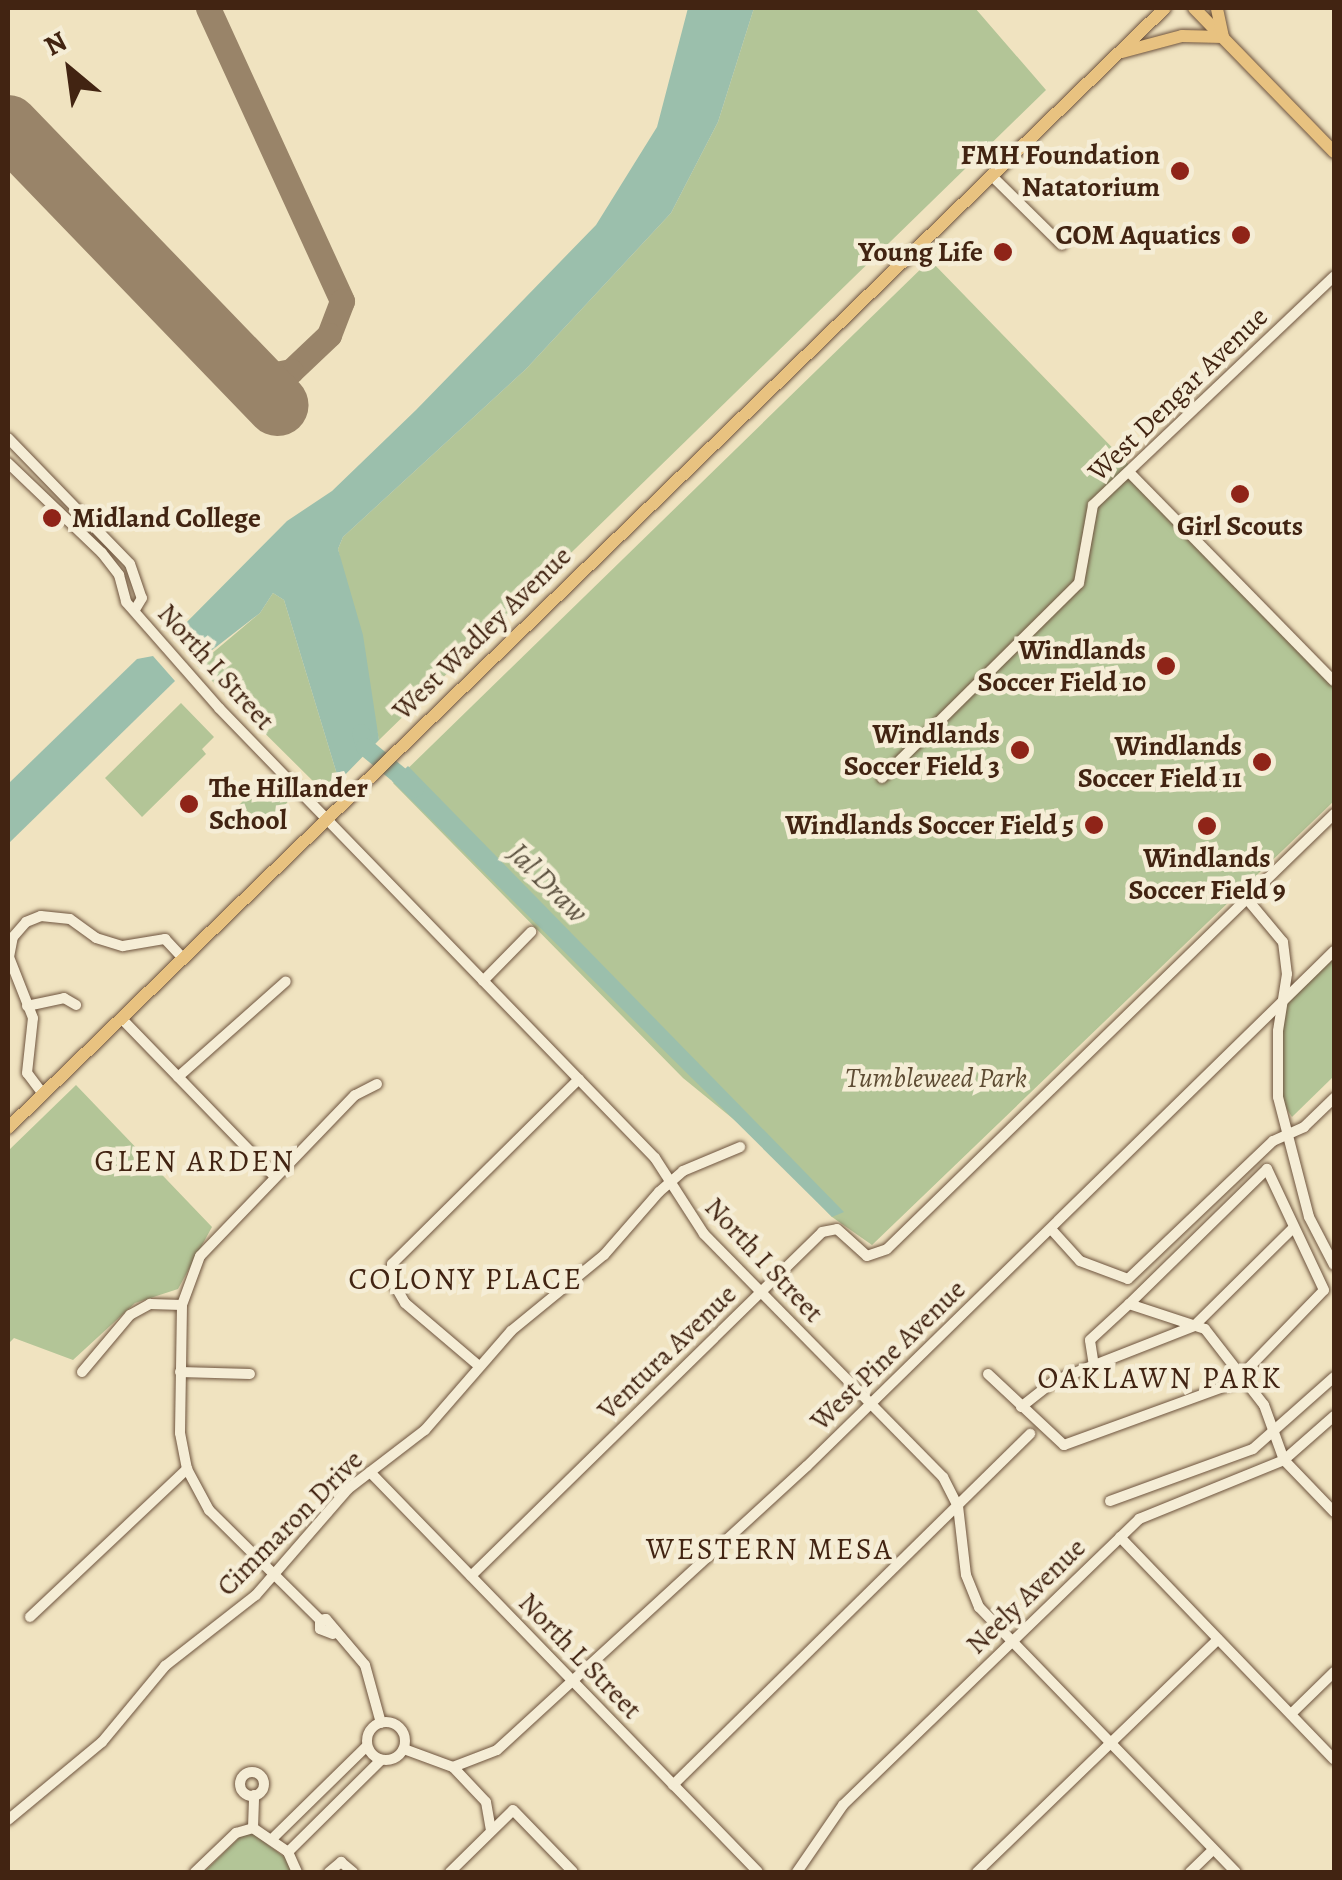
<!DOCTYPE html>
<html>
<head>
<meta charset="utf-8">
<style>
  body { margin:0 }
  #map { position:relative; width:1342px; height:1880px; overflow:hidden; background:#f0e3c0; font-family:Alegreya,serif }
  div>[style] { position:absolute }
  .green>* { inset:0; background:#b3c597 }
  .water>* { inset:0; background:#9bbfac }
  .river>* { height:18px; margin:-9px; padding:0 9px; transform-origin:9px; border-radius:9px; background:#9bbfac }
  .taxiway>* { height:25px; margin:-12.5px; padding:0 12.5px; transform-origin:12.5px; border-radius:12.5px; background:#998469 }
  .runway>* { height:62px; margin:-31px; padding:0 31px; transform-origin:31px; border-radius:31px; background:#998469 }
  .roads { filter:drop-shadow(0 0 2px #6e543e) drop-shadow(0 0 2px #6e543e) }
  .minor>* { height:10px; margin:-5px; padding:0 5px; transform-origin:5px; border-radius:5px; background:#f5edd6 }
  .minor>.ring { margin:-5px; padding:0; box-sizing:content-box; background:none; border:10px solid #f5edd6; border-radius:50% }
  .major>* { height:12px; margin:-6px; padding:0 6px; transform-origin:6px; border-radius:6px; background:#e8c280 }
  .dots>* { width:28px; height:28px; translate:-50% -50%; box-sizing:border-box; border:5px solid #f5edd6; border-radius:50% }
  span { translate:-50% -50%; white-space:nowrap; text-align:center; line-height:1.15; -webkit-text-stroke:9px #f5edd6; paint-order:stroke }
  .poi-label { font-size:28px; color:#422412; font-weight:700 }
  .right { translate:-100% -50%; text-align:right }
  .left { translate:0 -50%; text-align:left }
  .street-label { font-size:28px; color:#422412 }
  .park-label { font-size:28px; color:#5e4c33; font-style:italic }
  .water-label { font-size:30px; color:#5d5240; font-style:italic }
  .neighbourhood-label { font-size:30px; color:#422412; letter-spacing:2.5px }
  .frame { position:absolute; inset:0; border:10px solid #422412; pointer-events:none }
  .north { position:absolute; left:20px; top:20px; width:100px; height:100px; -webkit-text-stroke:8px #f5edd6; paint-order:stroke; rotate:331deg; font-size:28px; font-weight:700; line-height:40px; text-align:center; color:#422412 }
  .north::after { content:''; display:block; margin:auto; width:35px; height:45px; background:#422412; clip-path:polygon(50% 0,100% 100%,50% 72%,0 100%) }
</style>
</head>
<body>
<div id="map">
  <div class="green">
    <i style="clip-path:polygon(754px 8px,975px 8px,1046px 90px,379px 740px,338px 549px,343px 537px,526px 369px,671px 213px,718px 122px)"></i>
    <i style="clip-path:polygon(930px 260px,1334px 676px,1334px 801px,872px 1245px,832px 1217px,759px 1140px,683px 1078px,393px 783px)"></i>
    <i style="clip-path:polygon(273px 593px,284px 600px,339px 781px,326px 794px,197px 666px,260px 613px)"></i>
    <i style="clip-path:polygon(181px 703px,214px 737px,202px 749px,206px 754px,142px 817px,105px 778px)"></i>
    <i style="clip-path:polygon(266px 778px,288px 802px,266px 822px,238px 806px)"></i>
    <i style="clip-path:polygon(1334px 952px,1334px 1076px,1292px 1117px,1279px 1097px,1283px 1001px)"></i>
    <i style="clip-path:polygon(76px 1085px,212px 1227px,178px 1289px,135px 1303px,73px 1360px,14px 1338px,8px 1344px,8px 1151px)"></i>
    <i style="clip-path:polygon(252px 1833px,287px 1859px,291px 1872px,204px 1872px,240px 1837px)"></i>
  </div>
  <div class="water">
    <i style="clip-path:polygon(688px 8px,754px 8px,718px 122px,671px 213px,526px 369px,343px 537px,338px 549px,363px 635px,379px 740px,339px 781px,284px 600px,273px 593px,260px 613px,198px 661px,172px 637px,287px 521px,332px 491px,416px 410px,596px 225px,657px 127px)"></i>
    <i style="clip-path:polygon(153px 656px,175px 681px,8px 844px,8px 784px,137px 659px)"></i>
    <i style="clip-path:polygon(408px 766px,844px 1212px,832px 1217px,392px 781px)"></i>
  </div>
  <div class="river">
    <i style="left:361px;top:733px;width:15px;rotate:74deg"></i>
    <i style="left:365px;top:747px;width:65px;rotate:39.4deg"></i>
  </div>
  <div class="taxiway">
    <i style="left:208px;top:8px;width:322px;rotate:65.4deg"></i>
    <i style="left:342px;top:301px;width:36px;rotate:111deg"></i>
    <i style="left:329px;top:335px;width:52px;rotate:136.5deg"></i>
    <i style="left:291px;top:371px;width:26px;rotate:169deg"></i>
    <i style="left:265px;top:376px;width:28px;rotate:-157deg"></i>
  </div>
  <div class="runway">
    <i style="left:8px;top:126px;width:388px;rotate:46deg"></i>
  </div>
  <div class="roads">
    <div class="minor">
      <i style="left:992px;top:176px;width:98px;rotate:44.6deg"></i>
      <i style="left:8px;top:438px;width:175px;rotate:45.9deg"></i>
      <i style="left:130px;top:564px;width:36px;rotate:71deg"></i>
      <i style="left:142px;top:598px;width:12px;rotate:121deg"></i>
      <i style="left:8px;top:463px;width:130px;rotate:43.8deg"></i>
      <i style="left:102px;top:553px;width:28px;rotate:52deg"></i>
      <i style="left:119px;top:575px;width:28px;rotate:75deg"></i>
      <i style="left:126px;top:602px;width:141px;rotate:48.7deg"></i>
      <i style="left:219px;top:708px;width:627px;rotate:45.91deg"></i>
      <i style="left:655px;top:1158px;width:90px;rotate:57.2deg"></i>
      <i style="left:704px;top:1234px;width:341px;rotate:45.5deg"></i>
      <i style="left:943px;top:1477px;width:33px;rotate:63deg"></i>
      <i style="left:958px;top:1506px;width:69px;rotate:83.4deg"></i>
      <i style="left:966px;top:1575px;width:35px;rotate:68deg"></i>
      <i style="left:979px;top:1607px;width:369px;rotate:45.9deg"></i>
      <i style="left:1130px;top:473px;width:291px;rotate:45.6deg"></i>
      <i style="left:882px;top:778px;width:277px;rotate:-44.7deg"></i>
      <i style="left:1079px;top:583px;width:79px;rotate:-79.8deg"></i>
      <i style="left:1093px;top:505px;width:332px;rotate:-43.5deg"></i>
      <i style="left:1247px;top:899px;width:56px;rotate:50.1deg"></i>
      <i style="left:1283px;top:942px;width:32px;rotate:83deg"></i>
      <i style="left:1287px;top:974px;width:58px;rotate:99deg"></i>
      <i style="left:1278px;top:1031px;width:66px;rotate:90deg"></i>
      <i style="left:1278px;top:1097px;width:124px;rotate:75.5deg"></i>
      <i style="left:1309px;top:1217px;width:54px;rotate:62.5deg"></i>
      <i style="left:483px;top:981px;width:69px;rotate:-45.6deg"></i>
      <i style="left:27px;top:1006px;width:38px;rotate:-12deg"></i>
      <i style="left:64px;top:998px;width:14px;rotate:30deg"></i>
      <i style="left:121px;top:1018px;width:219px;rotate:45.9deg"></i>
      <i style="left:178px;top:1077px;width:144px;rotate:-41.6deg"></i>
      <i style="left:377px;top:1084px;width:25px;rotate:153deg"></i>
      <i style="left:355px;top:1095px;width:223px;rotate:133.9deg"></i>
      <i style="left:200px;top:1256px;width:52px;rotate:110.2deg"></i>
      <i style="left:182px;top:1305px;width:128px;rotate:90.9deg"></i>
      <i style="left:180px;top:1433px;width:37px;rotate:79deg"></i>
      <i style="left:187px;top:1469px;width:47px;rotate:61.8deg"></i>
      <i style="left:209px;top:1510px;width:156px;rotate:44.7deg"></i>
      <i style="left:320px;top:1620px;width:6px;rotate:-9deg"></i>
      <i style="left:326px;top:1619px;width:60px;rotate:49.7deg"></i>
      <i style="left:365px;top:1665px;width:60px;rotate:74.6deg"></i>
      <i style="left:43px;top:1094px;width:26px;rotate:-127deg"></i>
      <i style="left:27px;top:1073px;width:55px;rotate:-83.8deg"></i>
      <i style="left:33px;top:1018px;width:66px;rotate:-111.5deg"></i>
      <i style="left:9px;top:957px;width:20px;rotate:-79deg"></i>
      <i style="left:13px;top:937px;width:20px;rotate:-49deg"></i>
      <i style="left:26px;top:922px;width:16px;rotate:-22deg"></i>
      <i style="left:41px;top:916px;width:29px;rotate:6deg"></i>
      <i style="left:70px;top:919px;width:32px;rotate:36deg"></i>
      <i style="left:96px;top:938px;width:28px;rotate:17deg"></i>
      <i style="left:123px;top:946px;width:43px;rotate:-9.5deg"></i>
      <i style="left:165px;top:939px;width:26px;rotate:47deg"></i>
      <i style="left:1051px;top:1229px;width:43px;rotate:47.8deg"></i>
      <i style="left:1080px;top:1261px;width:51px;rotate:20.6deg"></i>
      <i style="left:1128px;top:1279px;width:200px;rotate:-43.6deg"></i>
      <i style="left:1273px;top:1141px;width:34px;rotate:-24deg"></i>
      <i style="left:1304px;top:1127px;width:42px;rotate:-44deg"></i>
      <i style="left:479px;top:1366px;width:97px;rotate:-139.6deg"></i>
      <i style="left:405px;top:1303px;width:28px;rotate:-120deg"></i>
      <i style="left:391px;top:1279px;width:15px;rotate:-86deg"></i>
      <i style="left:392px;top:1264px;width:263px;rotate:-44.7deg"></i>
      <i style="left:1094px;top:1366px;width:26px;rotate:-99deg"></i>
      <i style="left:1090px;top:1340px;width:53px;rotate:-42.7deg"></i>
      <i style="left:1129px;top:1304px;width:80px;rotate:18.2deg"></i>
      <i style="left:1205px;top:1329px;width:96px;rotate:52.2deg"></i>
      <i style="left:1264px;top:1405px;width:59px;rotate:70deg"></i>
      <i style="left:1284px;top:1460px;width:72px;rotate:46.1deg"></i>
      <i style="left:82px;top:1372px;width:75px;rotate:-49.9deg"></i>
      <i style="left:130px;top:1315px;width:23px;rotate:-29deg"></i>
      <i style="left:150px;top:1304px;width:32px;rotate:2deg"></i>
      <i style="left:180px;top:1372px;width:70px;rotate:1.6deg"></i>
      <i style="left:988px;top:1374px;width:104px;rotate:43.1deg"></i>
      <i style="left:1064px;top:1445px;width:181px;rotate:-20deg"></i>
      <i style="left:1234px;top:1383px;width:129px;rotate:-45.9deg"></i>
      <i style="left:1324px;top:1290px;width:134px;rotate:-115.2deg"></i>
      <i style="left:1267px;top:1169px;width:193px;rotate:135.6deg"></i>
      <i style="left:1021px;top:1407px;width:42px;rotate:-38.2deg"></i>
      <i style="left:1054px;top:1381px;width:150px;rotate:-21.4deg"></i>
      <i style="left:1194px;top:1326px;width:138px;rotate:-44.7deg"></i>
      <i style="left:370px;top:1472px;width:557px;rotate:45.87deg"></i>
      <i style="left:1110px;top:1501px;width:152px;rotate:-20deg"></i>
      <i style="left:1253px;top:1449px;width:108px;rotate:-41.6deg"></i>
      <i style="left:1120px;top:1537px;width:308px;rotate:46.1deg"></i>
      <i style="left:471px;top:1576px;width:491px;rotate:-44.4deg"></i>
      <i style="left:822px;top:1232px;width:15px;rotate:-11deg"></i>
      <i style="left:837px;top:1229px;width:40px;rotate:42deg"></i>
      <i style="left:867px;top:1256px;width:21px;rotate:-19deg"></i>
      <i style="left:887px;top:1249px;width:624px;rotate:-44.22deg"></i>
      <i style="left:30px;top:1617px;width:216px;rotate:-43.3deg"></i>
      <i style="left:320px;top:1620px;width:9px;rotate:90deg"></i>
      <i style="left:320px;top:1629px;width:14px;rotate:21deg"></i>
      <i style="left:1291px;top:1714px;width:60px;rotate:-44.3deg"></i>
      <i class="ring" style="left:367px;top:1722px;width:28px;height:28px"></i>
      <i style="left:404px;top:1749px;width:52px;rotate:20.2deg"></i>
      <i style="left:453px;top:1767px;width:48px;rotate:46.7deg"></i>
      <i style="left:486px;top:1802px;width:29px;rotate:80deg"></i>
      <i style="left:453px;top:1767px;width:47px;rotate:-21.1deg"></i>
      <i style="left:497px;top:1750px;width:420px;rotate:-42.5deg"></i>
      <i style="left:807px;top:1466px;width:737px;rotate:-44.34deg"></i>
      <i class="ring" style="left:240px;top:1772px;width:14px;height:14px"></i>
      <i style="left:673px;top:1785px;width:501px;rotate:-44.51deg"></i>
      <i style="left:8px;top:1820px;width:122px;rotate:-39.7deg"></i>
      <i style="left:102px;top:1742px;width:99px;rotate:-50.3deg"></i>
      <i style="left:165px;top:1666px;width:115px;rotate:-38deg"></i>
      <i style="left:256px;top:1595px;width:140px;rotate:-49deg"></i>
      <i style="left:348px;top:1489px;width:97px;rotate:-37.5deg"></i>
      <i style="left:425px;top:1430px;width:131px;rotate:-49deg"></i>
      <i style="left:511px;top:1331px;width:120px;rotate:-39.3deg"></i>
      <i style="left:604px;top:1255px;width:84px;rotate:-48.9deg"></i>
      <i style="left:659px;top:1192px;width:32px;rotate:-41deg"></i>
      <i style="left:683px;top:1171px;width:62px;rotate:-22.8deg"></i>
      <i style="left:253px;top:1828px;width:33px;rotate:-88deg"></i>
      <i style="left:274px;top:1837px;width:130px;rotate:-44.4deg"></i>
      <i style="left:288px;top:1852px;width:131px;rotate:-44.7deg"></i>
      <i style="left:195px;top:1872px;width:57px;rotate:-43.6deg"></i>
      <i style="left:236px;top:1833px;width:18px;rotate:-16deg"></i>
      <i style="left:253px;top:1828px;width:42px;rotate:34.4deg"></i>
      <i style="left:288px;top:1852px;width:22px;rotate:66deg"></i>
      <i style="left:329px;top:1872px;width:16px;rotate:-40deg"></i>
      <i style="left:341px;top:1862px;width:16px;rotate:40deg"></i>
      <i style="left:450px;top:1872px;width:88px;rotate:-44.5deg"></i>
      <i style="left:513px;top:1810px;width:86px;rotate:45.9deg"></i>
      <i style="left:797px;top:1872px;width:81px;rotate:-55.5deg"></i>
      <i style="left:843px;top:1805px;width:412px;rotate:-44deg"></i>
      <i style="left:1139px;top:1519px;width:157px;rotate:-22.1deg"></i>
      <i style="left:1284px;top:1460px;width:67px;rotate:-41.3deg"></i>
      <i style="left:977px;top:1872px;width:335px;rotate:-44deg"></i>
      <i style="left:1190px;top:1872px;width:32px;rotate:-44deg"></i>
    </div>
    <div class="major">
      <i style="left:1194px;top:8px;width:201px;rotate:45.8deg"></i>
      <i style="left:1122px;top:52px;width:62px;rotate:-14.9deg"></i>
      <i style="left:1182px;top:36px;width:41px;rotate:1.4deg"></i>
      <i style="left:1223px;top:37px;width:30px;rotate:-102deg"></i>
      <i style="left:8px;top:1128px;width:1610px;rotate:-44.07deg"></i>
    </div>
  </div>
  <div class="dots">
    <i style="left:1180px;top:171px;background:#8f2418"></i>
    <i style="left:1241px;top:235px;background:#8f2418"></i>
    <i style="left:1003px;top:252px;background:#8f2418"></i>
    <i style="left:1240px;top:494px;background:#8f2418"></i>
    <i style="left:52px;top:518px;background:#8f2418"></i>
    <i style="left:1166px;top:666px;background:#8f2418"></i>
    <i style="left:1020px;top:750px;background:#8f2418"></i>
    <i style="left:1262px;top:762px;background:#8f2418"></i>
    <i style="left:189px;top:804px;background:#8f2418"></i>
    <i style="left:1094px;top:825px;background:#8f2418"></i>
    <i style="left:1207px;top:826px;background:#8f2418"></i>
  </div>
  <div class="poi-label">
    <span class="right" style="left:1160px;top:171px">FMH Foundation<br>Natatorium</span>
    <span class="right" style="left:1221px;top:235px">COM Aquatics</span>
    <span class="right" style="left:983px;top:252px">Young Life</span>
    <span class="left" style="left:72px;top:518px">Midland College</span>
    <span style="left:1240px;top:526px">Girl Scouts</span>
    <span class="right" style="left:1146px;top:666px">Windlands<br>Soccer Field 10</span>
    <span class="right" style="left:1000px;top:750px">Windlands<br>Soccer Field 3</span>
    <span class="right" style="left:1242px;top:762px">Windlands<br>Soccer Field 11</span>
    <span class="left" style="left:209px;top:804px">The Hillander<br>School</span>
    <span class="right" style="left:1074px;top:825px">Windlands Soccer Field 5</span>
    <span style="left:1207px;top:874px">Windlands<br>Soccer Field 9</span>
  </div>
  <div class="street-label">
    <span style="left:1178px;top:394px;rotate:-44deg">West Dengar Avenue</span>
    <span style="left:482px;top:633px;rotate:-44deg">West Wadley Avenue</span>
    <span style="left:216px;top:667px;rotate:48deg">North I Street</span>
    <span style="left:764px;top:1260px;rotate:47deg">North I Street</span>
    <span style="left:667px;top:1352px;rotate:-44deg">Ventura Avenue</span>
    <span style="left:888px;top:1355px;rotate:-44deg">West Pine Avenue</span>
    <span style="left:290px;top:1523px;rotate:-45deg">Cimmaron Drive</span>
    <span style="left:1026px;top:1596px;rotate:-44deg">Neely Avenue</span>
    <span style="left:580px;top:1656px;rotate:46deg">North L Street</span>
  </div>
  <div class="park-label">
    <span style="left:936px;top:1078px">Tumbleweed Park</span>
  </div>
  <div class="water-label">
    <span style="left:548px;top:883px;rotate:45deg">Jal Draw</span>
  </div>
  <div class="neighbourhood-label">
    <span style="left:195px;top:1161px">GLEN ARDEN</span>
    <span style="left:466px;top:1279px">COLONY PLACE</span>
    <span style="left:1160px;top:1378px">OAKLAWN PARK</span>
    <span style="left:770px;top:1549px">WESTERN MESA</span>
  </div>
  <div class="frame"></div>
  <div class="north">N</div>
</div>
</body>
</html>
